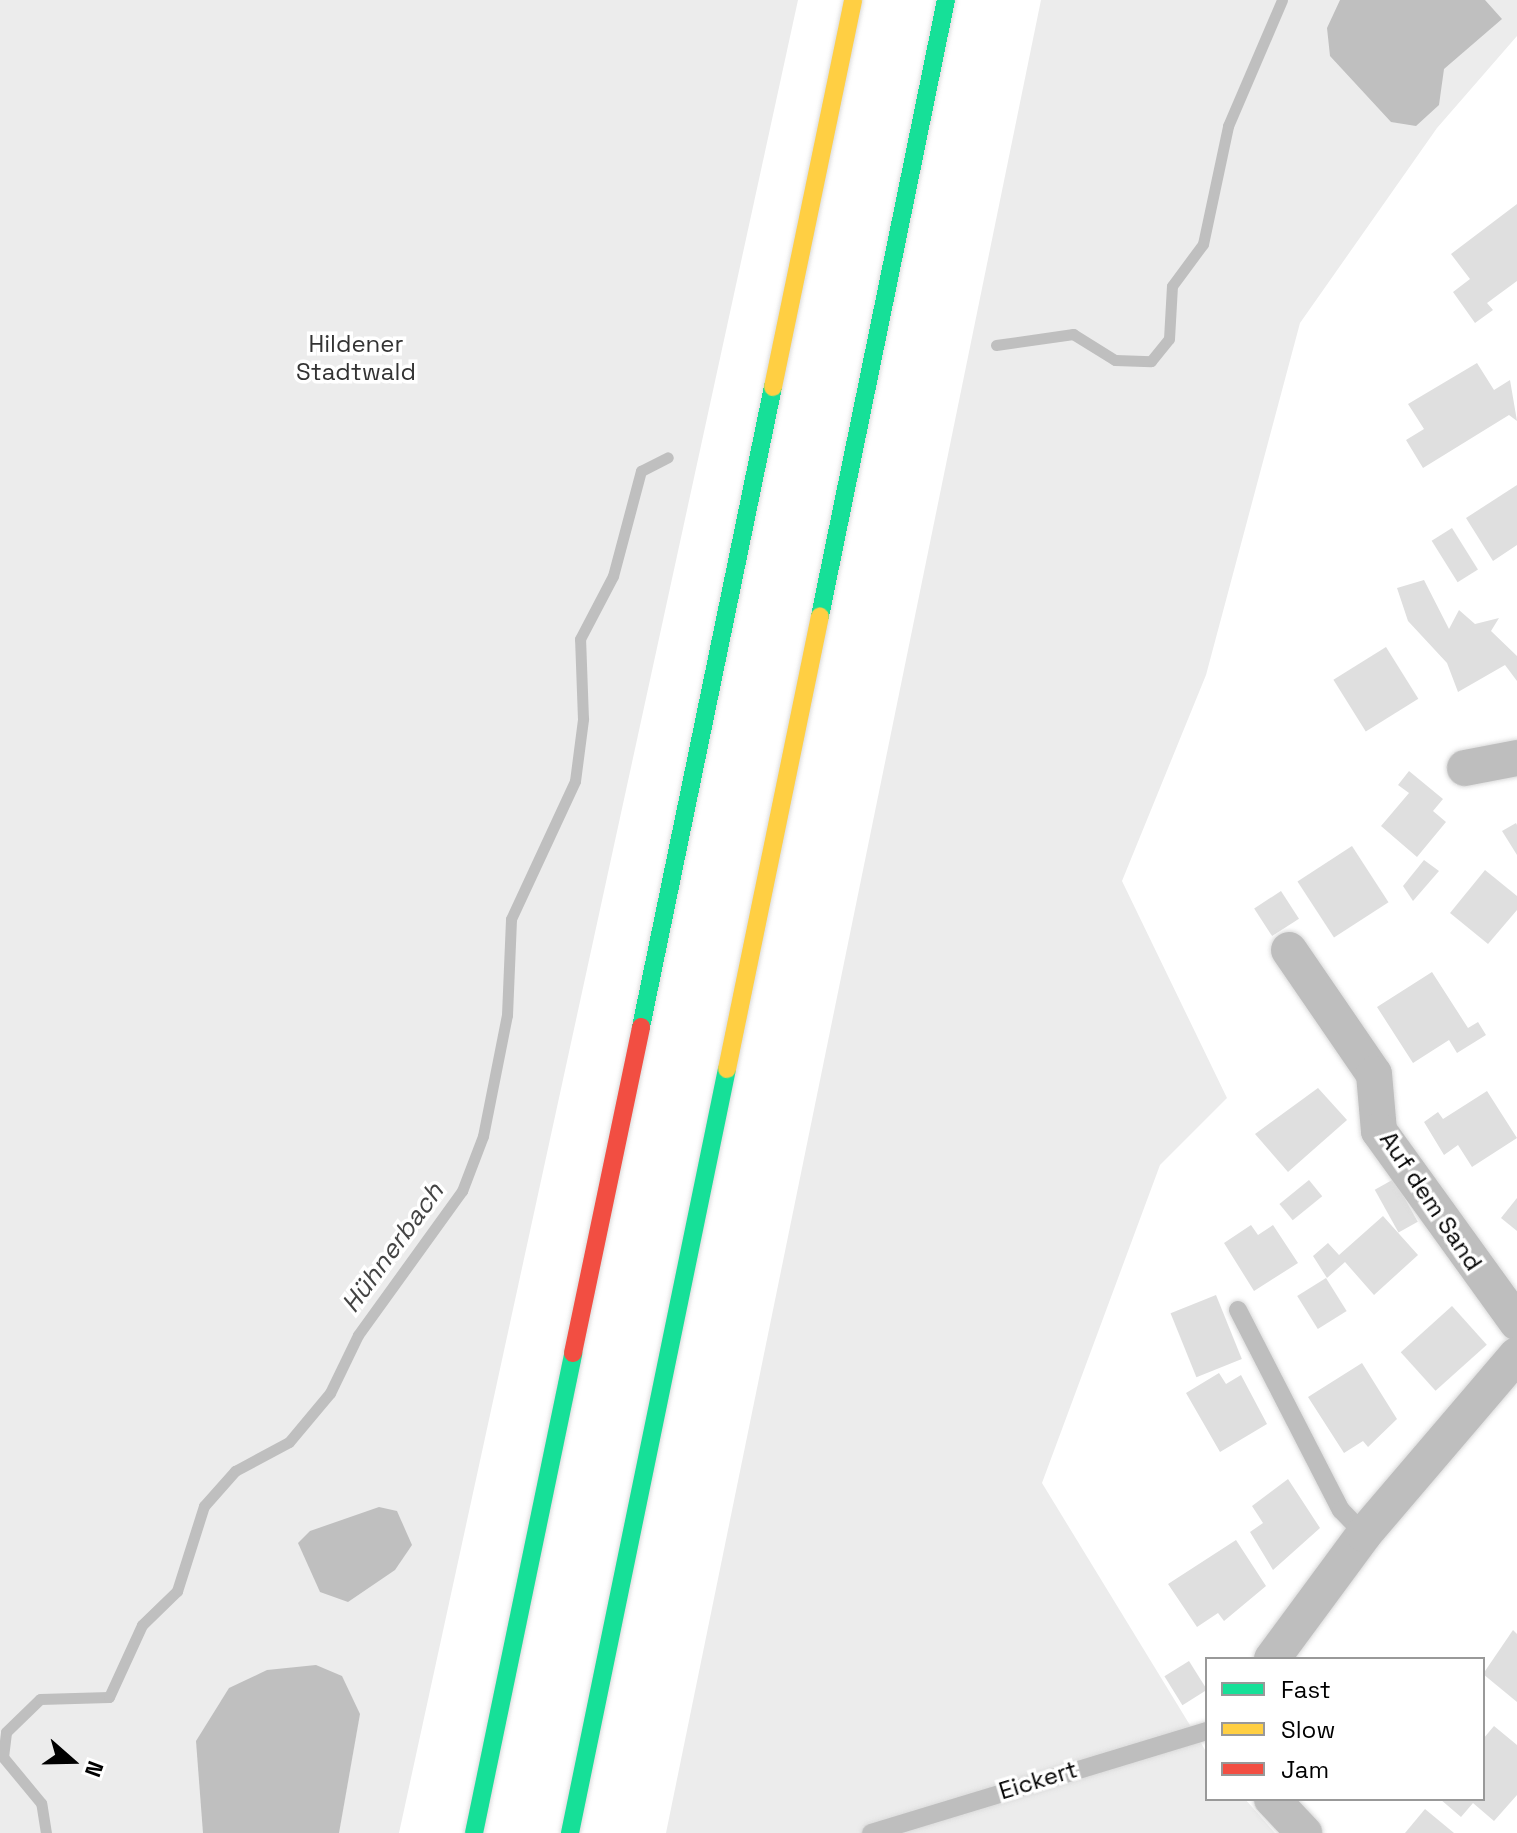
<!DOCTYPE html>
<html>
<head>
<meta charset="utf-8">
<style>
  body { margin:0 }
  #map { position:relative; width:1517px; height:1833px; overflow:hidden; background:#fff; font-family:"Space Grotesk",sans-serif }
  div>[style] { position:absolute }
  .green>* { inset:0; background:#ececec }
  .water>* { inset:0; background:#bfbfbf }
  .stream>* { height:11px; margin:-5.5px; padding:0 5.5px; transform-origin:5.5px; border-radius:5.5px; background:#bfbfbf }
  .building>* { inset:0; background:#dfdfdf; transform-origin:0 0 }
  .roads { filter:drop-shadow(0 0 2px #dbdbdb) drop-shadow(0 0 2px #dbdbdb) }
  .lane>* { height:18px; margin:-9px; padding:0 9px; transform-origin:9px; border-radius:9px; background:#bebebe }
  .street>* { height:36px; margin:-18px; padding:0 18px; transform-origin:18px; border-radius:18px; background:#bebebe }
  .fast>* { height:18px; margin:-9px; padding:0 9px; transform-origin:9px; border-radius:9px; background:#16e098 }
  .slow>* { height:18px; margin:-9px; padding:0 9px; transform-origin:9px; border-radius:9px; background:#ffcf43 }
  .jam>* { height:18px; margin:-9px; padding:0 9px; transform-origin:9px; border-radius:9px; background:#f24e42 }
  span { translate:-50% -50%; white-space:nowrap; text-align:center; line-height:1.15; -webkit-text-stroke:7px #fff; paint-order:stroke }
  .park-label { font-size:24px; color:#333 }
  .street-label { font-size:24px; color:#000 }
  .water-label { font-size:26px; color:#444; font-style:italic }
  .legend { position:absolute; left:1205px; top:1657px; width:280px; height:144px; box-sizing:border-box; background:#fff; border:2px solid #999; margin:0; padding:10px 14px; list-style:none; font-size:24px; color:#000 }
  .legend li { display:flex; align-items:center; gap:16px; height:40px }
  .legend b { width:40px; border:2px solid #999 }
  .north { position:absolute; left:32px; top:1721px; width:80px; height:80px; -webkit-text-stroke:6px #fff; paint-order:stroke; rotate:110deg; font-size:22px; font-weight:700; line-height:32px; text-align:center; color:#000 }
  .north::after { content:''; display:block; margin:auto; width:28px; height:36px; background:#000; clip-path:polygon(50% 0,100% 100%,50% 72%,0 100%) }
</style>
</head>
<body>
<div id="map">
  <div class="green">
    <i style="clip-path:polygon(0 0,798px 0,399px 1833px,0 1833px)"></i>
    <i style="clip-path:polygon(1041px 0,1517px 0,1517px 36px,1437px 128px,1300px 323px,1206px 675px,1122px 881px,1227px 1098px,1160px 1165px,1042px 1483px,1207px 1753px,1207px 1799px,1245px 1799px,1275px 1833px,666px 1833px)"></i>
  </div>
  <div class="water">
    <i style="clip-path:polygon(1340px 0,1485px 0,1502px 19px,1444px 69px,1439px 105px,1416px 126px,1391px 122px,1330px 56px,1327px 28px)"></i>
    <i style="clip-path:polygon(379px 1507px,397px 1511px,412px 1545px,395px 1570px,348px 1602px,320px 1592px,298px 1543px,310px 1531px)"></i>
    <i style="clip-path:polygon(316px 1665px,342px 1676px,360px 1714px,339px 1833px,203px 1833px,196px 1741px,229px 1688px,267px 1670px)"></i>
  </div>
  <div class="stream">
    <i style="left:996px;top:345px;width:78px;rotate:-8.1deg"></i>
    <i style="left:1073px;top:334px;width:49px;rotate:31.8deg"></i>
    <i style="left:1115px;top:360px;width:36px;rotate:2deg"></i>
    <i style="left:1151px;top:361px;width:28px;rotate:-51deg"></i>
    <i style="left:1169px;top:339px;width:53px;rotate:-86.8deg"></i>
    <i style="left:1172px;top:286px;width:52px;rotate:-53.6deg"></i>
    <i style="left:1203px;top:244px;width:121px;rotate:-78deg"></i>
    <i style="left:1228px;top:126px;width:137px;rotate:-66.8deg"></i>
    <i style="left:46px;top:1833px;width:30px;rotate:-99deg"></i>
    <i style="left:41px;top:1803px;width:60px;rotate:-129.6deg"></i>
    <i style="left:3px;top:1757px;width:25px;rotate:-83deg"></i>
    <i style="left:6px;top:1732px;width:47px;rotate:-44.1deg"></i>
    <i style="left:40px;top:1699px;width:69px;rotate:-1.7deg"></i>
    <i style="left:109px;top:1697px;width:79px;rotate:-65.4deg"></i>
    <i style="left:142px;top:1625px;width:49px;rotate:-44.2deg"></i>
    <i style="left:177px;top:1591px;width:89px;rotate:-72.4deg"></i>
    <i style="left:204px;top:1506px;width:47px;rotate:-48.5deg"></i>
    <i style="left:235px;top:1471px;width:61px;rotate:-28.2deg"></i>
    <i style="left:289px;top:1442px;width:64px;rotate:-50.1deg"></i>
    <i style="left:330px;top:1393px;width:64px;rotate:-64.2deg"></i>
    <i style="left:358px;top:1335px;width:178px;rotate:-54.2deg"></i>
    <i style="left:462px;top:1191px;width:59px;rotate:-69.1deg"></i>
    <i style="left:483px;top:1136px;width:123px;rotate:-78.8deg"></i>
    <i style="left:507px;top:1015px;width:96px;rotate:-87.6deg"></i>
    <i style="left:511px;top:919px;width:152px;rotate:-65.1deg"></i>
    <i style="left:575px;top:781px;width:63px;rotate:-82.6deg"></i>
    <i style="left:583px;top:719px;width:80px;rotate:-92.1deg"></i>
    <i style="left:580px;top:639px;width:71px;rotate:-62.4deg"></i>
    <i style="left:613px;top:576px;width:109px;rotate:-75.1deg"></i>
    <i style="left:641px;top:471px;width:30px;rotate:-27deg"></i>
  </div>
  <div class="building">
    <i style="clip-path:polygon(1517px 204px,1517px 281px,1487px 303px,1493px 310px,1475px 323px,1453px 292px,1470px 279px,1451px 254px)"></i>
    <i style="clip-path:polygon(1477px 363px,1494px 390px,1510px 380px,1517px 421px,1509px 415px,1423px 468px,1406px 440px,1424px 429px,1408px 404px)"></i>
    <i style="clip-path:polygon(1517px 485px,1517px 545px,1493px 561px,1466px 518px)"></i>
    <i style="left:1452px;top:528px;width:49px;height:24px;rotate:58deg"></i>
    <i style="clip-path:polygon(1424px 580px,1449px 629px,1459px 610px,1475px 624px,1499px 618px,1491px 631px,1517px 656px,1517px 681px,1505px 665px,1458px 692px,1447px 663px,1408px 621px,1397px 588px)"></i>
    <i style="left:1386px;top:647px;width:61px;height:62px;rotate:58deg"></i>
    <i style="clip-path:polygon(1409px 771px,1443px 799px,1433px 811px,1446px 822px,1417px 857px,1381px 826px,1409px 793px,1398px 785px)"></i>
    <i style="clip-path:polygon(1516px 823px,1517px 825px,1517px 855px,1502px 831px)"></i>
    <i style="left:1352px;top:846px;width:67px;height:65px;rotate:57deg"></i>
    <i style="clip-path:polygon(1424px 860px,1439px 871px,1413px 901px,1403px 886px)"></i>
    <i style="clip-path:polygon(1485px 870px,1517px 896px,1517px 910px,1488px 944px,1450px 913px)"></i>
    <i style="left:1281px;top:891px;width:33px;height:32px;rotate:57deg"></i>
    <i style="clip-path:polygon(1432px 972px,1468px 1028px,1478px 1022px,1486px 1035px,1457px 1053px,1449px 1040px,1413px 1063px,1377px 1007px)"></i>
    <i style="clip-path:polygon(1318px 1088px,1347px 1120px,1288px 1172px,1255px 1134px)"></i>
    <i style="clip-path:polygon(1487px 1091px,1517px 1138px,1472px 1167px,1458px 1145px,1444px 1155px,1424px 1122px,1438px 1112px,1443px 1119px)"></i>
    <i style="left:1394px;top:1179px;width:49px;height:22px;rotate:61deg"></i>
    <i style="left:1309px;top:1180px;width:21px;height:38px;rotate:51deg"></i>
    <i style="clip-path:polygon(1517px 1198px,1517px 1231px,1501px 1218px)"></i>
    <i style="clip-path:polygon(1383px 1216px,1418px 1255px,1374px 1295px,1345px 1262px,1327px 1278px,1313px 1256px,1328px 1243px,1339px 1255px)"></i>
    <i style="clip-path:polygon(1251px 1225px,1258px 1235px,1273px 1225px,1298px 1263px,1254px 1291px,1224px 1243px)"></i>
    <i style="left:1326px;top:1278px;width:39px;height:34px;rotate:58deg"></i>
    <i style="left:1216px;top:1295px;width:69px;height:49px;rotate:68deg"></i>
    <i style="left:1452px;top:1306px;width:52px;height:69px;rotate:48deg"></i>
    <i style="clip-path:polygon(1362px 1363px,1397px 1419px,1368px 1447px,1363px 1441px,1344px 1453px,1308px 1397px)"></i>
    <i style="clip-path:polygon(1219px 1373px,1226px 1384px,1241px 1375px,1267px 1424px,1220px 1452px,1186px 1393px)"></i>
    <i style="clip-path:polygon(1288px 1479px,1320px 1528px,1273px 1570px,1250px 1532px,1263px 1523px,1252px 1506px)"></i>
    <i style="clip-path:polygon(1236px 1540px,1266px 1586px,1224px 1621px,1218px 1613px,1197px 1627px,1168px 1584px)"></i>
    <i style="clip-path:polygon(1513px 1630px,1517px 1634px,1517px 1702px,1483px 1674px)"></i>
    <i style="left:1189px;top:1661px;width:34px;height:29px;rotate:58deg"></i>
    <i style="clip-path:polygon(1494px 1726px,1517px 1745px,1517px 1795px,1494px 1821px,1473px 1803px,1461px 1817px,1440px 1799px,1483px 1799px,1483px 1739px)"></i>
    <i style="clip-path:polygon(1425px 1809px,1454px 1833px,1405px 1833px)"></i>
  </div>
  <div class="roads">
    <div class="lane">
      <i style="left:1238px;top:1310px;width:225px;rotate:62.8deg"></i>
      <i style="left:1341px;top:1510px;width:33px;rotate:46deg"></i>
      <i style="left:871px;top:1833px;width:351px;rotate:-16.9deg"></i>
    </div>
    <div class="street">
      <i style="left:1465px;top:768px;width:53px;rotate:-10.9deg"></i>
      <i style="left:1289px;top:950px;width:150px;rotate:55.6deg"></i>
      <i style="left:1374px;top:1074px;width:57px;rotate:85deg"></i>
      <i style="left:1379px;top:1131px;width:236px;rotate:54.2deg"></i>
      <i style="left:1272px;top:1659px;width:155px;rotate:-53.6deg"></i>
      <i style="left:1364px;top:1534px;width:235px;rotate:-49.5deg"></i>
      <i style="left:1272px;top:1799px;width:47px;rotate:46.7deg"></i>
    </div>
    <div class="fast">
      <i style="left:820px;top:616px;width:629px;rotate:-78.44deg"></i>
      <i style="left:641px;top:1027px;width:653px;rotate:-78.35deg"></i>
      <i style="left:474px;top:1833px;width:490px;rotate:-78.3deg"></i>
      <i style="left:570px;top:1833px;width:780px;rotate:-78.39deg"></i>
    </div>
    <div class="slow">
      <i style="left:773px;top:387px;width:395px;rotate:-78.3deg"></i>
      <i style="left:727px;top:1069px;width:462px;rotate:-78.4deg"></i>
    </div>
    <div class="jam">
      <i style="left:573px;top:1353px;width:333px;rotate:-78.2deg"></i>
    </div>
  </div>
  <div class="park-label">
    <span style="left:356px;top:358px">Hildener<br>Stadtwald</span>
  </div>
  <div class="street-label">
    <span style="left:1431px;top:1201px;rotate:56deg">Auf dem Sand</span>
    <span style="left:1038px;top:1780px;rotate:-17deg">Eickert</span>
  </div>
  <div class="water-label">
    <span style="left:393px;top:1248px;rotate:-54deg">Hühnerbach</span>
  </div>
  <ul class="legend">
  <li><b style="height:10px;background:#16e098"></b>Fast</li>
  <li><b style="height:10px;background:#ffcf43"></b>Slow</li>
  <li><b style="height:10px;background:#f24e42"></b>Jam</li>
  </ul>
  <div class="north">N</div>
</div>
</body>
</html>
